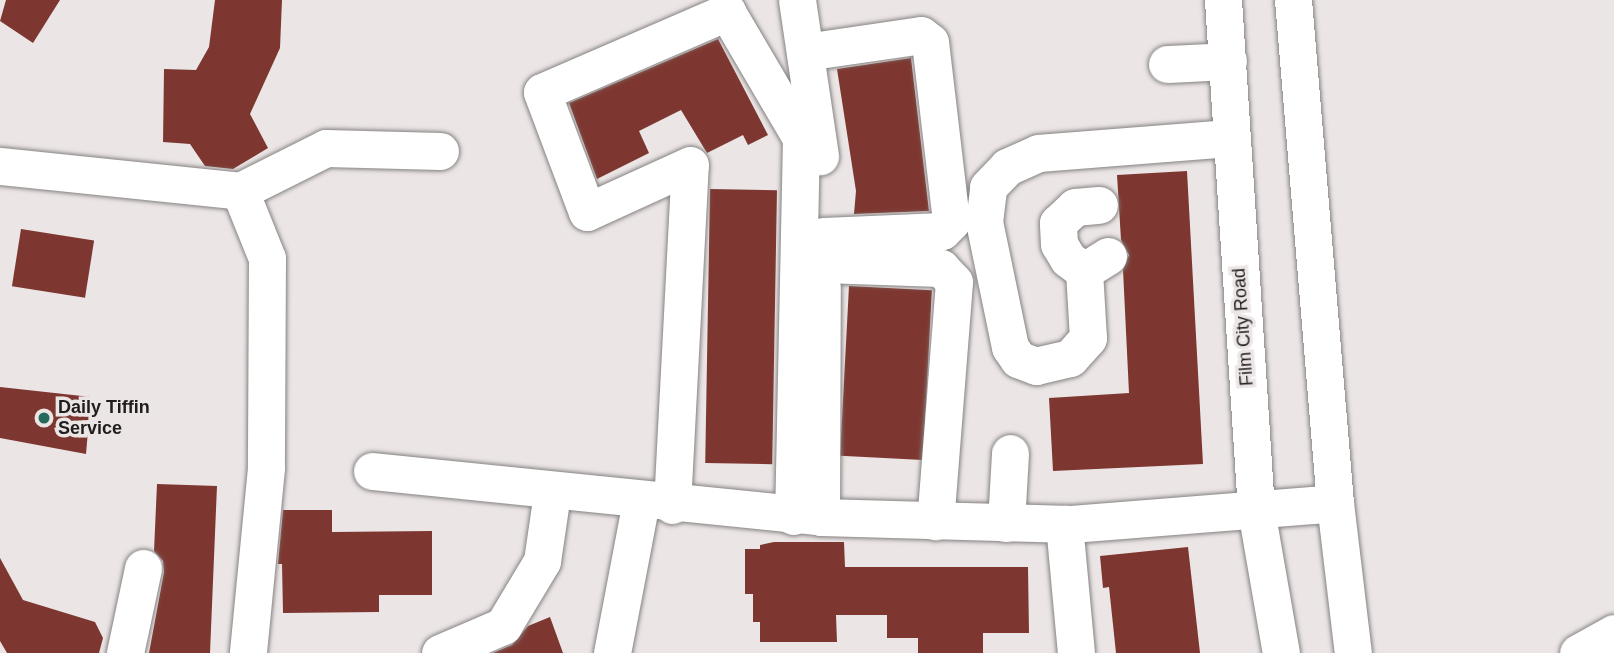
<!DOCTYPE html>
<html>
<head>
<meta charset="utf-8">
<style>
  body { margin:0 }
  #map { position:relative; width:1614px; height:653px; overflow:hidden; background:#ebe6e5; font-family:Arial,sans-serif }
  div>[style] { position:absolute }
  .building>* { inset:0; background:#7d3730; transform-origin:0 0 }
  .roads { filter:drop-shadow(0 0 2px #868282) drop-shadow(0 0 2px #868282) }
  .minor>* { height:37px; margin:-18.5px; padding:0 18.5px; transform-origin:18.5px; border-radius:18.5px; background:#fff }
  .dots>* { width:19px; height:19px; translate:-50% -50%; box-sizing:border-box; border:4px solid #ebe6e5; border-radius:50% }
  span { translate:-50% -50%; white-space:nowrap; text-align:center; line-height:1.15; -webkit-text-stroke:7px #ebe6e5; paint-order:stroke }
  .street-label { font-size:18px; color:#1f1e1d }
  .poi-label { font-size:18px; color:#1f1e1d; font-weight:700 }
  .left { translate:0 -50%; text-align:left }
</style>
</head>
<body>
<div id="map">
  <div class="building">
    <i style="clip-path:polygon(6px 0,60px 0,33px 43px,0 21px)"></i>
    <i style="clip-path:polygon(215px 0,282px 0,280px 48px,250px 114px,268px 148px,233px 169px,205px 166px,190px 144px,163px 142px,164px 69px,196px 70px,209px 47px)"></i>
    <i style="clip-path:polygon(718px 39px,768px 135px,748px 145px,743px 135px,707px 153px,681px 110px,639px 131px,649px 153px,597px 179px,569px 103px)"></i>
    <i style="clip-path:polygon(911px 58px,929px 211px,854px 214px,856px 191px,837px 69px)"></i>
    <i style="clip-path:polygon(1187px 171px,1203px 464px,1053px 471px,1049px 398px,1129px 393px,1123px 270px,1129px 255px,1121px 240px,1117px 175px)"></i>
    <i style="left:710px;top:189px;width:67px;height:274px;rotate:1deg"></i>
    <i style="left:21px;top:229px;width:74px;height:58px;rotate:9deg"></i>
    <i style="left:849px;top:286px;width:83px;height:170px;rotate:3deg"></i>
    <i style="clip-path:polygon(0 387px,91px 397px,86px 454px,0 438px)"></i>
    <i style="clip-path:polygon(157px 484px,217px 486px,210px 653px,149px 653px,164px 572px,163px 561px,154px 551px)"></i>
    <i style="clip-path:polygon(283px 510px,332px 510px,332px 532px,432px 531px,432px 595px,379px 595px,379px 612px,283px 613px,282px 564px,278px 564px)"></i>
    <i style="clip-path:polygon(774px 542px,844px 542px,845px 567px,1028px 567px,1029px 633px,983px 633px,983px 653px,918px 653px,918px 638px,887px 638px,887px 615px,836px 615px,837px 642px,760px 642px,760px 622px,753px 622px,753px 594px,745px 594px,745px 549px,760px 549px,760px 545px)"></i>
    <i style="clip-path:polygon(1188px 547px,1200px 653px,1116px 653px,1109px 587px,1103px 588px,1100px 556px)"></i>
    <i style="clip-path:polygon(0 558px,23px 600px,95px 622px,103px 638px,99px 653px,7px 653px,0 641px)"></i>
    <i style="clip-path:polygon(550px 617px,563px 653px,493px 653px,512px 645px,528px 626px)"></i>
  </div>
  <div class="roads">
    <div class="minor">
      <i style="left:797px;top:0;width:158px;rotate:81.6deg"></i>
      <i style="left:1223px;top:0;width:511px;rotate:86.3deg"></i>
      <i style="left:1256px;top:510px;width:145px;rotate:80.1deg"></i>
      <i style="left:1293px;top:0;width:505px;rotate:85.23deg"></i>
      <i style="left:1335px;top:503px;width:151px;rotate:83.2deg"></i>
      <i style="left:805px;top:52px;width:117px;rotate:-8.3deg"></i>
      <i style="left:921px;top:35px;width:11px;rotate:38deg"></i>
      <i style="left:930px;top:42px;width:181px;rotate:83.3deg"></i>
      <i style="left:951px;top:222px;width:13px;rotate:135deg"></i>
      <i style="left:942px;top:231px;width:119px;rotate:177.6deg"></i>
      <i style="left:1167px;top:64px;width:61px;rotate:-2.8deg"></i>
      <i style="left:0;top:166px;width:241px;rotate:5.9deg"></i>
      <i style="left:240px;top:191px;width:72px;rotate:68.1deg"></i>
      <i style="left:267px;top:258px;width:210px;rotate:90.3deg"></i>
      <i style="left:266px;top:468px;width:186px;rotate:95.6deg"></i>
      <i style="left:240px;top:191px;width:96px;rotate:-26.6deg"></i>
      <i style="left:326px;top:148px;width:114px;rotate:1.5deg"></i>
      <i style="left:1108px;top:256px;width:28px;rotate:148deg"></i>
      <i style="left:1084px;top:271px;width:67px;rotate:86.6deg"></i>
      <i style="left:1088px;top:338px;width:27px;rotate:132deg"></i>
      <i style="left:1070px;top:358px;width:35px;rotate:167deg"></i>
      <i style="left:1036px;top:366px;width:19px;rotate:-159deg"></i>
      <i style="left:1018px;top:359px;width:14px;rotate:-124deg"></i>
      <i style="left:1010px;top:347px;width:128px;rotate:-101.7deg"></i>
      <i style="left:984px;top:222px;width:35px;rotate:-83deg"></i>
      <i style="left:988px;top:187px;width:28px;rotate:-46deg"></i>
      <i style="left:1007px;top:167px;width:34px;rotate:-24deg"></i>
      <i style="left:1038px;top:153px;width:192px;rotate:-4.5deg"></i>
      <i style="left:823px;top:264px;width:118px;rotate:1.9deg"></i>
      <i style="left:941px;top:268px;width:19px;rotate:47deg"></i>
      <i style="left:954px;top:282px;width:240px;rotate:94.5deg"></i>
      <i style="left:1084px;top:271px;width:20px;rotate:-143deg"></i>
      <i style="left:1068px;top:259px;width:17px;rotate:-121deg"></i>
      <i style="left:1059px;top:244px;width:21px;rotate:-93deg"></i>
      <i style="left:1058px;top:223px;width:23px;rotate:-43deg"></i>
      <i style="left:1075px;top:207px;width:24px;rotate:-5deg"></i>
      <i style="left:372px;top:471px;width:451px;rotate:5.8deg"></i>
      <i style="left:821px;top:517px;width:250px;rotate:1.6deg"></i>
      <i style="left:1071px;top:524px;width:265px;rotate:-4.5deg"></i>
      <i style="left:672px;top:505px;width:340px;rotate:-87deg"></i>
      <i style="left:690px;top:165px;width:113px;rotate:155.5deg"></i>
      <i style="left:587px;top:212px;width:128px;rotate:-110.6deg"></i>
      <i style="left:542px;top:92px;width:202px;rotate:-23.4deg"></i>
      <i style="left:727px;top:12px;width:146px;rotate:59.6deg"></i>
      <i style="left:801px;top:138px;width:378px;rotate:91.2deg"></i>
      <i style="left:821px;top:517px;width:230px;rotate:-89.8deg"></i>
      <i style="left:1006px;top:523px;width:70px;rotate:-86.7deg"></i>
      <i style="left:1064px;top:524px;width:130px;rotate:84.7deg"></i>
      <i style="left:125px;top:653px;width:87px;rotate:-78deg"></i>
      <i style="left:440px;top:653px;width:69px;rotate:-23.2deg"></i>
      <i style="left:503px;top:626px;width:76px;rotate:-59deg"></i>
      <i style="left:542px;top:561px;width:69px;rotate:-81.6deg"></i>
      <i style="left:612px;top:653px;width:155px;rotate:-79.2deg"></i>
      <i style="left:1578px;top:653px;width:41px;rotate:-29.1deg"></i>
    </div>
  </div>
  <div class="dots">
    <i style="left:44px;top:418px;background:#24695c"></i>
  </div>
  <div class="street-label">
    <span style="left:1243px;top:327px;rotate:-94deg">Film City Road</span>
  </div>
  <div class="poi-label">
    <span class="left" style="left:58px;top:418px">Daily Tiffin<br>Service</span>
  </div>
</div>
</body>
</html>
